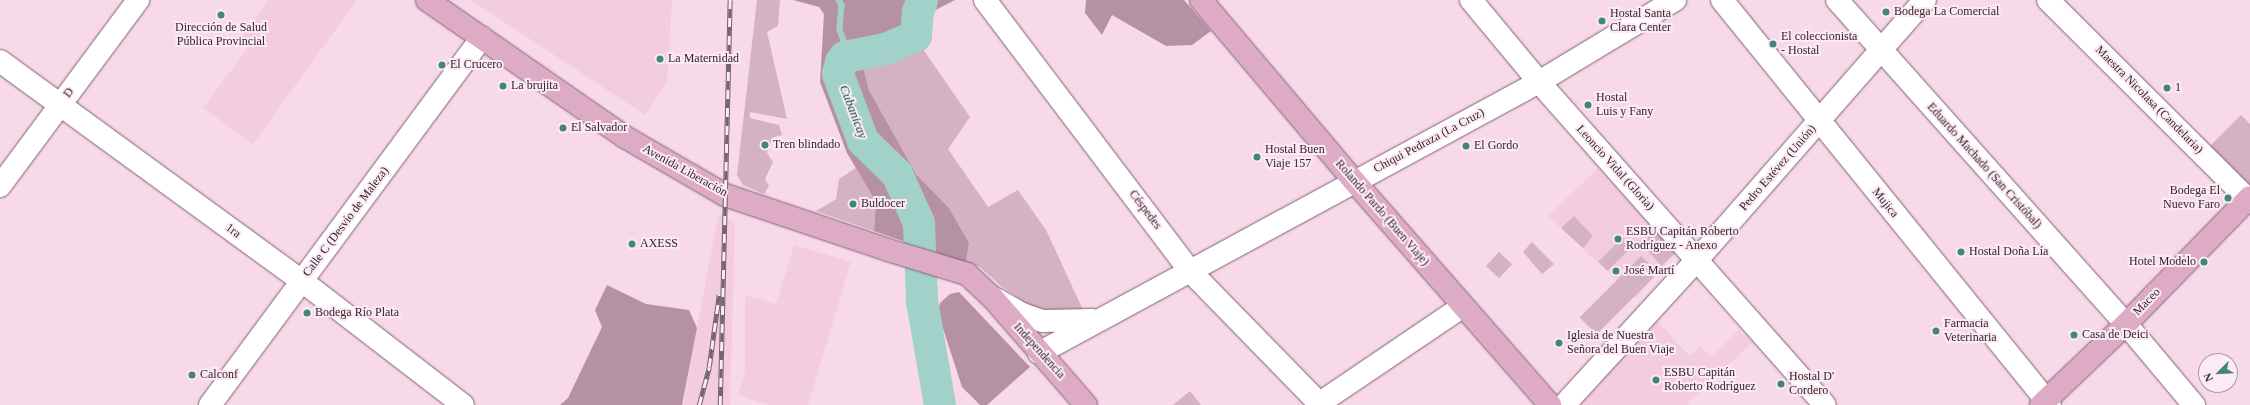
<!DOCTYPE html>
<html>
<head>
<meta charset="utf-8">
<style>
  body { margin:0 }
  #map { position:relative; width:2250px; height:405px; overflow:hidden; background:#f8d9e9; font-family:"Times New Roman",serif }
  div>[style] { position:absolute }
  .built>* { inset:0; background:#f3cce0 }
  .green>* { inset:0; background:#d4b1c3; transform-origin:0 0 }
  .forest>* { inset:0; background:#b691a4 }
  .stream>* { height:5.5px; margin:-2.75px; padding:0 2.75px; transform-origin:2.75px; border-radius:2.75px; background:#a2d1c9 }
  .river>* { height:32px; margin:-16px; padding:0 16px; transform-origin:16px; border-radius:16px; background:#a2d1c9 }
  .roads { filter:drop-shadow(0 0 1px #7e6370) drop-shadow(0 0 1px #7e6370) }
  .minor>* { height:22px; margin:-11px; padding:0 11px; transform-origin:11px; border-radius:11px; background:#fff }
  .major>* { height:22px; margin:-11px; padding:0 11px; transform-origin:11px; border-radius:11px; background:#deabc7 }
  .rail>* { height:4.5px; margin-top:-2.25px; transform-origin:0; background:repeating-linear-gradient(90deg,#fdeaf4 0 9px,#75636d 0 18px); box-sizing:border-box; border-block:1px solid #75636d }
  .dots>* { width:11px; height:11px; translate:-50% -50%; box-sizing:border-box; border:2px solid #fdeaf4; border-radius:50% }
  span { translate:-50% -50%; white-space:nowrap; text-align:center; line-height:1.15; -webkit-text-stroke:4px #fdeaf4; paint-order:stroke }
  .poi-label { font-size:12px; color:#30252b }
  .left { translate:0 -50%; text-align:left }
  .right { translate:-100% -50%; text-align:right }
  .street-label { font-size:12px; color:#30252b }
  .water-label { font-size:13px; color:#014941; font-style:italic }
  .north { position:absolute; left:2198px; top:353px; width:40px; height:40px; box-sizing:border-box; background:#fdeaf4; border:1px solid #ab9ba4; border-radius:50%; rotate:246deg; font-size:11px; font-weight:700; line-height:16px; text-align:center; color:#30252b }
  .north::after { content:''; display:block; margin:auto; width:14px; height:18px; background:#41867b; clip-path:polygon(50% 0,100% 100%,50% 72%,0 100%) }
</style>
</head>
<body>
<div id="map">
  <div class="built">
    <i style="clip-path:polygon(268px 0,357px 0,253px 144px,203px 108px,250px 45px,241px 38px)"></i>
    <i style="clip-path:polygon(471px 0,672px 0,667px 82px,645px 115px)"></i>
    <i style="clip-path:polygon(1598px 168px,1676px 252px,1636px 298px,1548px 216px)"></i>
    <i style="clip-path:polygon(718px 215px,735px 222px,730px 405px,683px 405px)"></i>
    <i style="clip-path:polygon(794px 245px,851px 262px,808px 405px,770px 405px,738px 395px,745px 372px,745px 295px,776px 304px)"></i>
    <i style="clip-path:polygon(1654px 318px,1690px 356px,1701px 346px,1711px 357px,1739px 330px,1752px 343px,1688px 403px,1689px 405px,1577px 405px)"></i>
  </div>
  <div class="green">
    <i style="clip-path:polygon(757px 0,780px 0,778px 26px,767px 32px,787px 119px,750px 112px,750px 118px,779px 125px,782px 135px,774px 137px,767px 153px,773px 162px,765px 179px,769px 186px,764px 194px,743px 185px,737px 175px)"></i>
    <i style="clip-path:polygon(918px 42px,970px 117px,948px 149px,988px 207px,1018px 190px,1046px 230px,1084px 312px,1055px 311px,1032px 307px,1001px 286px,980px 267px,966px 263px,969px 243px,949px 208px,916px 174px,869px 90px,862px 63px,869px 55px,888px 57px)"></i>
    <i style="clip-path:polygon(2241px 115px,2250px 124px,2250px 186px,2210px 146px)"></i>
    <i style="clip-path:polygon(856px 168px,876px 202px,874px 231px,816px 211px,836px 199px,839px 179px)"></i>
    <i style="clip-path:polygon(1574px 216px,1593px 236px,1583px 248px,1561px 228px)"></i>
    <i style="left:1656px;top:230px;width:30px;height:20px;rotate:48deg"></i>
    <i style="left:1623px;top:237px;width:13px;height:35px;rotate:45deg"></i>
    <i style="clip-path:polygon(1532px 242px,1554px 264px,1542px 274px,1523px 252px)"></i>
    <i style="left:1499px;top:252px;width:18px;height:19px;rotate:43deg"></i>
    <i style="left:1641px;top:256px;width:24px;height:87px;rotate:45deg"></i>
    <i style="clip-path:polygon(1190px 391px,1201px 405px,1173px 405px)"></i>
  </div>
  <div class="forest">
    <i style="clip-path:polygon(793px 0,955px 0,924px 16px,918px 42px,888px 57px,869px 55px,862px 63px,869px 90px,916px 174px,949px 208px,969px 243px,966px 263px,874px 231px,876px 202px,847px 153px,820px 82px,824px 14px,819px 7px)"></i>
    <i style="clip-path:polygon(1086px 0,1184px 0,1211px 31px,1192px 45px,1166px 46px,1112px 15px,1102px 35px,1085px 13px)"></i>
    <i style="clip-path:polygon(607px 285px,646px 304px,689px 310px,697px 328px,682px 405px,560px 405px,568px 398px,602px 327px,595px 310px)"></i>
    <i style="clip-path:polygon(959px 292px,1030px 367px,987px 405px,980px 405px,962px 387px,938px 313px,940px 303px,950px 294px)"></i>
  </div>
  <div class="stream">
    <i style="left:839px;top:0;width:6px;rotate:59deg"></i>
    <i style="left:842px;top:5px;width:25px;rotate:95deg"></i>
    <i style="left:840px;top:30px;width:14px;rotate:69deg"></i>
  </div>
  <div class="river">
    <i style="left:922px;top:0;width:13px;rotate:108deg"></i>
    <i style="left:918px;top:12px;width:24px;rotate:95deg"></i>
    <i style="left:916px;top:36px;width:34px;rotate:157deg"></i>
    <i style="left:885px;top:49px;width:41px;rotate:168.7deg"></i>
    <i style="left:845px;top:57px;width:6px;rotate:129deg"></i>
    <i style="left:841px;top:62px;width:12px;rotate:104deg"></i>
    <i style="left:838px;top:74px;width:72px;rotate:69.5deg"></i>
    <i style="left:863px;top:141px;width:47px;rotate:44.1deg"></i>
    <i style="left:897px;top:174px;width:54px;rotate:65.8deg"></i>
    <i style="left:919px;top:223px;width:78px;rotate:87.8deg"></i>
    <i style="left:922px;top:301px;width:106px;rotate:80.2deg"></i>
  </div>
  <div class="roads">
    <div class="minor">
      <i style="left:985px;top:0;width:341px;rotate:52.9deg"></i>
      <i style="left:1191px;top:272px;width:186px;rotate:45.7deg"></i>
      <i style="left:1471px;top:0;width:107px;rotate:50.3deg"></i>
      <i style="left:1539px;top:82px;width:431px;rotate:48.5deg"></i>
      <i style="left:1722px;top:0;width:521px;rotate:51deg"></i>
      <i style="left:1837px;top:0;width:434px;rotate:48.3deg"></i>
      <i style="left:2126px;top:324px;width:106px;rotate:50deg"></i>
      <i style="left:2048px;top:0;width:285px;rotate:44.9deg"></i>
      <i style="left:0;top:61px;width:374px;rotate:36.1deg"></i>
      <i style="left:302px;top:281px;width:203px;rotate:37.6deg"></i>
      <i style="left:0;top:186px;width:232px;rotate:-53.4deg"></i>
      <i style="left:996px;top:299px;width:30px;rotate:30deg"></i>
      <i style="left:1022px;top:314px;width:21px;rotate:19deg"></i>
      <i style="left:1042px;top:321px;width:51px;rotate:-1.1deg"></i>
      <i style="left:1039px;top:353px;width:569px;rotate:-28.46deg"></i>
      <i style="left:1539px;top:82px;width:159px;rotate:-31.1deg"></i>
      <i style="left:210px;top:405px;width:457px;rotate:-53.5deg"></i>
      <i style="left:1317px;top:405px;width:175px;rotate:-34.1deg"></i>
      <i style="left:1564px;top:405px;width:197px;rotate:-47.5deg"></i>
      <i style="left:1697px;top:260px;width:346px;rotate:-48.8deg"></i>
    </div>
    <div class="major">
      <i style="left:427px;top:0;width:241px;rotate:34.7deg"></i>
      <i style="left:625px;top:137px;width:116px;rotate:30.1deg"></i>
      <i style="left:725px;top:195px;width:172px;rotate:18.6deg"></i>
      <i style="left:888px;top:250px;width:83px;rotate:16.9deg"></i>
      <i style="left:967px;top:274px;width:34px;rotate:43deg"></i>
      <i style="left:992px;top:297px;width:143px;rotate:49deg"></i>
      <i style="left:1201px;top:0;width:237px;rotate:49.8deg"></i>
      <i style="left:1354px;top:181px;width:298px;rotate:48.8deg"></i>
      <i style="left:2041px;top:405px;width:117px;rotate:-43.6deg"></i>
      <i style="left:2126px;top:324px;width:177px;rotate:-45.7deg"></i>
    </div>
  </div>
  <div class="rail">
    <i style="left:699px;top:405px;width:39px;rotate:-75deg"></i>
    <i style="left:709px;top:367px;width:73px;rotate:-82.1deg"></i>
    <i style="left:720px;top:405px;width:405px;rotate:-88.6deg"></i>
  </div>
  <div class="dots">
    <i style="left:1886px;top:12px;background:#41867b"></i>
    <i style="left:221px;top:15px;background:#41867b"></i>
    <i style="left:1602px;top:21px;background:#41867b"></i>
    <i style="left:1773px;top:44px;background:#41867b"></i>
    <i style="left:660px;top:59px;background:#41867b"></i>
    <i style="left:442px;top:65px;background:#41867b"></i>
    <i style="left:503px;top:86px;background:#41867b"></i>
    <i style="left:2167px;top:88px;background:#41867b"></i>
    <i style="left:1588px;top:105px;background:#41867b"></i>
    <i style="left:563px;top:128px;background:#41867b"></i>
    <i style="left:765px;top:145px;background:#41867b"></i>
    <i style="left:1466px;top:146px;background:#41867b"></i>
    <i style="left:1257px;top:157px;background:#41867b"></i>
    <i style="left:2228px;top:198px;background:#41867b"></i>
    <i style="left:853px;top:204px;background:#41867b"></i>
    <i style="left:1618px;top:239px;background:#41867b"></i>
    <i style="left:632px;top:244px;background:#41867b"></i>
    <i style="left:1961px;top:252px;background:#41867b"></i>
    <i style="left:2204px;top:262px;background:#41867b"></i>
    <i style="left:1616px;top:271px;background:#41867b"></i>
    <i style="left:307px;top:313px;background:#41867b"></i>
    <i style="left:1936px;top:331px;background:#41867b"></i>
    <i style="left:2074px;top:335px;background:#41867b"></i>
    <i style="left:1559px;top:343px;background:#41867b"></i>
    <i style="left:192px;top:375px;background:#41867b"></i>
    <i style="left:1656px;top:380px;background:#41867b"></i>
    <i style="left:1781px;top:384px;background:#41867b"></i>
  </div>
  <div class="poi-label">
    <span class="left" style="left:1894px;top:12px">Bodega La Comercial</span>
    <span class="left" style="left:1610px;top:21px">Hostal Santa<br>Clara Center</span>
    <span style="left:221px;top:35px">Dirección de Salud<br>Pública Provincial</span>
    <span class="left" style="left:1781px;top:44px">El coleccionista<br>- Hostal</span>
    <span class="left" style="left:668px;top:59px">La Maternidad</span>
    <span class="left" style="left:450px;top:65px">El Crucero</span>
    <span class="left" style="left:511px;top:86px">La brujita</span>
    <span class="left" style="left:2175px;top:88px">1</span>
    <span class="left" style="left:1596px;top:105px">Hostal<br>Luis y Fany</span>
    <span class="left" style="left:571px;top:128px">El Salvador</span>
    <span class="left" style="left:773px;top:145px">Tren blindado</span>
    <span class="left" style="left:1474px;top:146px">El Gordo</span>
    <span class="left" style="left:1265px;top:157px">Hostal Buen<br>Viaje 157</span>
    <span class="right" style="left:2220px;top:198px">Bodega El<br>Nuevo Faro</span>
    <span class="left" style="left:861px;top:204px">Buldocer</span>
    <span class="left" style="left:1626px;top:239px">ESBU Capitán Roberto<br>Rodríguez - Anexo</span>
    <span class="left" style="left:640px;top:244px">AXESS</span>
    <span class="left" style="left:1969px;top:252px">Hostal Doña Lía</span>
    <span class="right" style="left:2196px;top:262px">Hotel Modelo</span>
    <span class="left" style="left:1624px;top:271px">José Martí</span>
    <span class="left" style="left:315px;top:313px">Bodega Río Plata</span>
    <span class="left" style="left:1944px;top:331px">Farmacia<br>Veterinaria</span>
    <span class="left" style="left:2082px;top:335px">Casa de Deici</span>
    <span class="left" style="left:1567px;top:343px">Iglesia de Nuestra<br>Señora del Buen Viaje</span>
    <span class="left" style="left:1664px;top:380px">ESBU Capitán<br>Roberto Rodríguez</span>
    <span class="left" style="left:200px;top:375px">Calconf</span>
    <span class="left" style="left:1789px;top:384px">Hostal D'<br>Cordero</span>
  </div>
  <div class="street-label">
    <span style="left:69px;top:93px;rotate:-53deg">D</span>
    <span style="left:2149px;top:100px;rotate:45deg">Maestra Nicolasa (Candelaria)</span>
    <span style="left:1429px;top:141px;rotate:-28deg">Chiqui Pedraza (La Cruz)</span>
    <span style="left:1984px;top:166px;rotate:48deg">Eduardo Machado (San Cristóbal)</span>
    <span style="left:1615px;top:168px;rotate:48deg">Leoncio Vidal (Gloria)</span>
    <span style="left:1778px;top:168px;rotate:-49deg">Pedro Estévez (Unión)</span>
    <span style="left:685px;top:171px;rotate:29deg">Avenida Liberación</span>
    <span style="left:1885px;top:203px;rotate:51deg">Mujica</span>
    <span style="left:1145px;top:210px;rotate:53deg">Céspedes</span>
    <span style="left:1382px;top:213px;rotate:49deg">Rolando Pardo (Buen Viaje)</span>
    <span style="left:346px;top:222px;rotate:-53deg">Calle C (Desvío de Maleza)</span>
    <span style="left:233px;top:231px;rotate:36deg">1ra</span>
    <span style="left:2147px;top:302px;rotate:-46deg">Maceo</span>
    <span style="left:1039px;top:351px;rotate:48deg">Independencia</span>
  </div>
  <div class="water-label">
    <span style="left:853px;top:112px;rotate:69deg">Cubanicay</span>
  </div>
  <div class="north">N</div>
</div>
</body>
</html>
